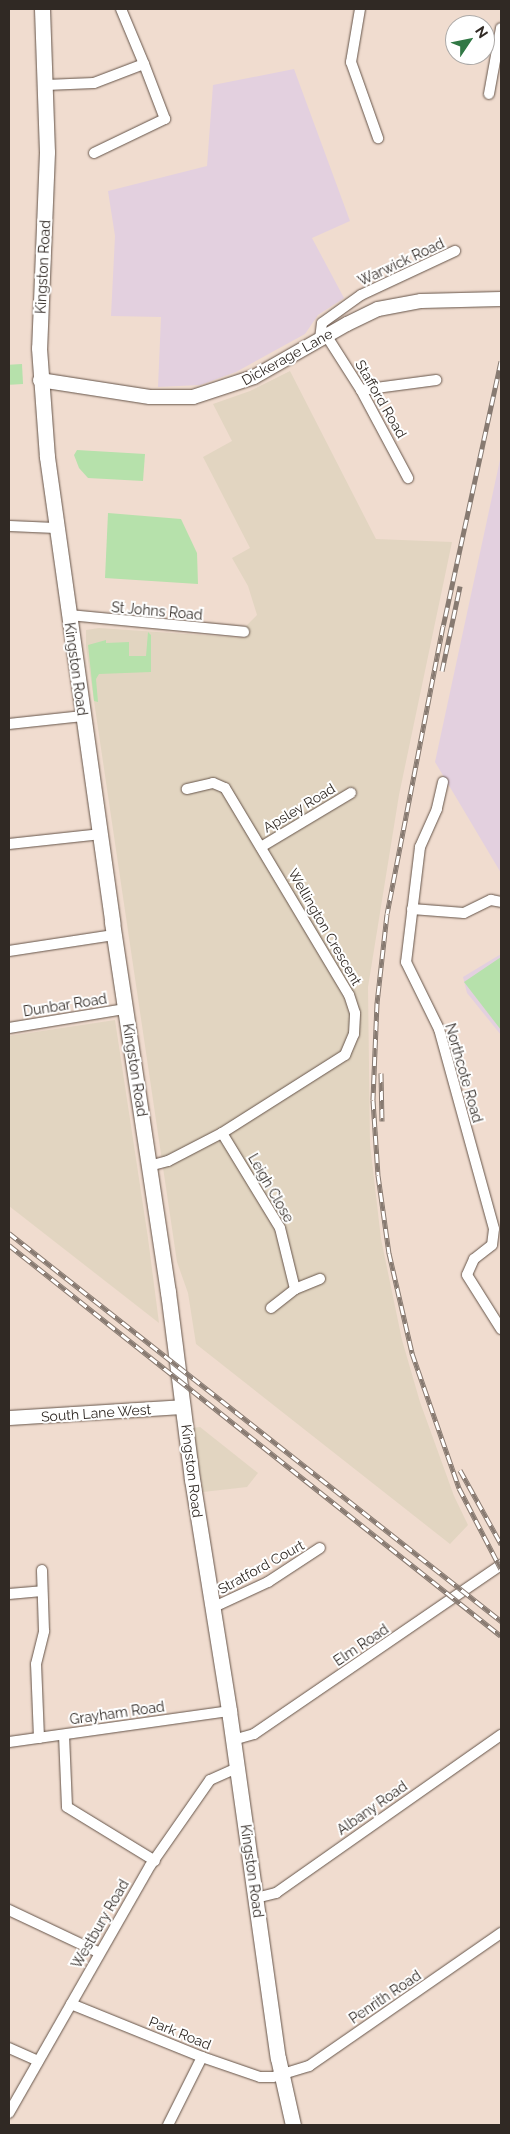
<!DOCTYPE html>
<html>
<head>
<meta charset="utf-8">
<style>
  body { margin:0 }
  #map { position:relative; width:510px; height:2134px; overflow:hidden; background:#f0dccf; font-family:Raleway,sans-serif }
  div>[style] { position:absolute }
  .commercial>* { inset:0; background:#e2d5c1 }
  .education>* { inset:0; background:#e3d0df }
  .green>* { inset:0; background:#b6e1ab; transform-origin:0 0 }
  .roads { filter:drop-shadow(0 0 1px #655449) drop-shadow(0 0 1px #655449) }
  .street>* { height:10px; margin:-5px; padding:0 5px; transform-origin:5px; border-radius:5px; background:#fff }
  .secondary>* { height:14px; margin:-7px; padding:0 7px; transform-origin:7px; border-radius:7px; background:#fff }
  .primary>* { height:15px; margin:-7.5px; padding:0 7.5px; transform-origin:7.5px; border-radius:7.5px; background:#fff }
  .rail>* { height:5px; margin-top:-2.5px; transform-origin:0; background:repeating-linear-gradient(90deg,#fff 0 9px,#877a71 0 18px); box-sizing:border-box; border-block:1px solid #877a71 }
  span { translate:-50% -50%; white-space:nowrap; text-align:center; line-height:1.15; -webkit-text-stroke:4px #fff; paint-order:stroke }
  .street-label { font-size:14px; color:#302924 }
  .frame { position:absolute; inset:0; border:10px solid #302924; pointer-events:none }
  .north { position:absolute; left:445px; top:15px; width:50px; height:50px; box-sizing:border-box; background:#fff; border:1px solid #aca9a7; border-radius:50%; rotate:56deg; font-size:14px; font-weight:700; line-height:20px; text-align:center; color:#302924 }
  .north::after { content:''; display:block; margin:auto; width:18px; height:22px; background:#317845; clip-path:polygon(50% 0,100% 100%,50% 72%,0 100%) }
</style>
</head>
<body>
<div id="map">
  <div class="commercial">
    <i style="clip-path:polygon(290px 371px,376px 539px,452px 542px,399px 795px,368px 987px,370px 1144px,381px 1239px,402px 1340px,420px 1402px,454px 1496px,468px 1525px,450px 1544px,196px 1344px,188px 1293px,177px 1262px,86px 647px,86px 630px,99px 628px,245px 638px,245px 627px,257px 615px,248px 586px,232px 558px,250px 548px,203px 457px,232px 441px,213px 404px,250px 391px)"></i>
    <i style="clip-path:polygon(115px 1020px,148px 1238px,159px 1323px,9px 1206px,9px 1036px)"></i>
    <i style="clip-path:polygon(200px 1427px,258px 1473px,247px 1487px,203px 1492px,193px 1428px)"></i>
  </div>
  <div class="education">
    <i style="clip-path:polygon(294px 69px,350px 221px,312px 238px,344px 298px,318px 315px,305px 334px,236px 372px,200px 385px,158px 387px,161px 317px,111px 316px,115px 236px,108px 191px,207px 166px,213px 85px)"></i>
    <i style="clip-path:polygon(501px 455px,501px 873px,435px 762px)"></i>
    <i style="clip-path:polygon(501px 954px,501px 1035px,467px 993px,463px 977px)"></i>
  </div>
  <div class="green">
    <i style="left:22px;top:364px;width:20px;height:13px;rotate:87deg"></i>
    <i style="clip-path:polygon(77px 450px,145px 454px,143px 481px,88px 478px,79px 468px,74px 455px)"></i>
    <i style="clip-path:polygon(108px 513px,181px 519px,197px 553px,198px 584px,105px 578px)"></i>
    <i style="clip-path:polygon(148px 632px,151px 635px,151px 672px,99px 674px,96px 679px,98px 702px,94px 701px,88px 645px,106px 640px,106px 643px,129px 642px,129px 656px,146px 656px)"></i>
    <i style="clip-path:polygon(501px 957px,501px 1030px,464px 982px)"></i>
  </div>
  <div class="roads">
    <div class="street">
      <i style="left:360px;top:9px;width:54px;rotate:99.6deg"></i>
      <i style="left:351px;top:62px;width:81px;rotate:70.4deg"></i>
      <i style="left:46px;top:85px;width:48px;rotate:-2.4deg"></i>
      <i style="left:94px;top:83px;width:53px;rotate:-20.8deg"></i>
      <i style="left:144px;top:64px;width:60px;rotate:-112.7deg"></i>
      <i style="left:489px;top:94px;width:67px;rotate:-79.7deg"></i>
      <i style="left:94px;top:153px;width:79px;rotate:-25.6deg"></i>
      <i style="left:165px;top:119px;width:59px;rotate:-110.9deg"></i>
      <i style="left:326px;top:335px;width:65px;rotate:57.5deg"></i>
      <i style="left:361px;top:390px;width:100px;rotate:61.9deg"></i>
      <i style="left:320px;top:339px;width:16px;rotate:-83deg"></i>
      <i style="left:322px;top:323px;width:48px;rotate:-35.7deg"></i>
      <i style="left:361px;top:295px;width:104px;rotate:-25.1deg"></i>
      <i style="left:361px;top:390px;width:76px;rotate:-7.6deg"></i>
      <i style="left:9px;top:526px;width:47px;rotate:2.4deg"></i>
      <i style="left:69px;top:615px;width:176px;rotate:5.5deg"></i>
      <i style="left:9px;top:724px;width:74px;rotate:-6.2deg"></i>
      <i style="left:443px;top:782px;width:28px;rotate:103deg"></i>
      <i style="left:437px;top:809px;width:42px;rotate:114.1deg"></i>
      <i style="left:420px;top:847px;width:116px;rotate:96.9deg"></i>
      <i style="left:406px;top:962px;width:75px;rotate:63.8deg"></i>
      <i style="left:439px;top:1029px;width:207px;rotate:74.6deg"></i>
      <i style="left:494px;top:1229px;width:16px;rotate:97deg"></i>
      <i style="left:492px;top:1245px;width:23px;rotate:142deg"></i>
      <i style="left:474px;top:1259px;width:17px;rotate:114deg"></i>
      <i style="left:467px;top:1275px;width:64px;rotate:57.8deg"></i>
      <i style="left:9px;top:844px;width:93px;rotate:-6.2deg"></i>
      <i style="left:261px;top:847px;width:105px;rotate:-31deg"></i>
      <i style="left:412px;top:909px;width:52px;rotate:4.4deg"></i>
      <i style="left:464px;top:913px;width:30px;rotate:-26deg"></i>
      <i style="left:491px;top:900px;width:10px;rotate:11deg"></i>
      <i style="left:9px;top:951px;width:106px;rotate:-8.7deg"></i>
      <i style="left:9px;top:1028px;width:118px;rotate:-9.3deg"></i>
      <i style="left:222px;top:1133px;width:111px;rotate:58.6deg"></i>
      <i style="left:280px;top:1228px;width:63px;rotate:76.2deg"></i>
      <i style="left:149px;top:1166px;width:20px;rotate:-15deg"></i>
      <i style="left:168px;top:1161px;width:61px;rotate:-27.4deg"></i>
      <i style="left:222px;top:1133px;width:146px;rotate:-32.4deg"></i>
      <i style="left:345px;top:1055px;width:23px;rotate:-67deg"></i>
      <i style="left:354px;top:1034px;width:21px;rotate:-87deg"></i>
      <i style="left:355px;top:1013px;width:19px;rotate:-108deg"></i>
      <i style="left:349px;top:995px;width:241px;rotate:-120.9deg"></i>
      <i style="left:225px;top:788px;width:13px;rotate:-157deg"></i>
      <i style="left:213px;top:783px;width:27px;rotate:167deg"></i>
      <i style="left:271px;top:1308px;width:31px;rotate:-38deg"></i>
      <i style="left:295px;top:1289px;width:27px;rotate:-22deg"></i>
      <i style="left:9px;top:1594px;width:33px;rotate:-5deg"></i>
      <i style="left:214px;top:1607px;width:60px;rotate:-24.8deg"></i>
      <i style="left:268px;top:1582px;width:62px;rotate:-33.2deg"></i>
      <i style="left:64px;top:1735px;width:72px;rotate:87.6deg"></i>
      <i style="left:67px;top:1807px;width:103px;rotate:31.5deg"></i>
      <i style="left:39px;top:1738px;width:74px;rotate:-92.3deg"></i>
      <i style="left:36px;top:1664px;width:34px;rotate:-76deg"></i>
      <i style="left:44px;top:1631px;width:61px;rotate:-91.9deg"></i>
      <i style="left:233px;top:1740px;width:22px;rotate:-16deg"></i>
      <i style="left:254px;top:1734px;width:299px;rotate:-34.4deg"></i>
      <i style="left:9px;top:1742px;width:222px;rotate:-8deg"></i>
      <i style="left:256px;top:1898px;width:21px;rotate:-14deg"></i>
      <i style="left:276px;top:1893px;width:275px;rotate:-35.1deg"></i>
      <i style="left:9px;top:1910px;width:98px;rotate:25.3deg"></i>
      <i style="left:71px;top:2004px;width:141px;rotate:22deg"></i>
      <i style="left:202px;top:2057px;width:61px;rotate:19deg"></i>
      <i style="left:260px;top:2077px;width:13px"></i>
      <i style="left:273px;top:2077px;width:38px;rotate:-17deg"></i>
      <i style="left:309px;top:2066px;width:234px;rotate:-34.7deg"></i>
      <i style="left:9px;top:2048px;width:32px;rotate:24deg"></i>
      <i style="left:9px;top:2113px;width:284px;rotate:-60.3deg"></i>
      <i style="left:150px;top:1866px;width:105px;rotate:-55.1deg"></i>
      <i style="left:210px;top:1780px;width:30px;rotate:-24deg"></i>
      <i style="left:168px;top:2125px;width:76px;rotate:-63.4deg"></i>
    </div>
    <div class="secondary">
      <i style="left:40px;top:380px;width:111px;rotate:8.8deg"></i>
      <i style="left:150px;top:397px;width:43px"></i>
      <i style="left:193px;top:397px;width:64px;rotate:-18.2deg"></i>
      <i style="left:254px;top:377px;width:107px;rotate:-29.7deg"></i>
      <i style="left:347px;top:324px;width:34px;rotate:-26deg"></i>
      <i style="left:378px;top:309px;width:44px;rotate:-10.5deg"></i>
      <i style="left:421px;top:301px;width:80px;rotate:-1.4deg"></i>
      <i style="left:9px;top:1418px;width:174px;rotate:-3.6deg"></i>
    </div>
    <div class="primary">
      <i style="left:42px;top:9px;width:143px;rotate:88deg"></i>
      <i style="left:47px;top:152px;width:196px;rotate:92.3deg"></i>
      <i style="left:39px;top:348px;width:109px;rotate:85.8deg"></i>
      <i style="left:47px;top:457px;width:470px;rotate:82deg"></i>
      <i style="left:112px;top:922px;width:374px;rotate:81.4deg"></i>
      <i style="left:168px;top:1292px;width:189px;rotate:82.7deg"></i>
      <i style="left:192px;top:1479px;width:235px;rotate:80.9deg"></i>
      <i style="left:229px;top:1711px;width:350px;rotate:82deg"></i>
      <i style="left:278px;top:2058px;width:69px;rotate:77.4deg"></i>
    </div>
  </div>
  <div class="rail">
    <i style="left:501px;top:361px;width:271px;rotate:102.3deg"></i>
    <i style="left:443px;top:626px;width:293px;rotate:101deg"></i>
    <i style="left:387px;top:914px;width:90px;rotate:96.4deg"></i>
    <i style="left:377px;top:1003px;width:97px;rotate:92.4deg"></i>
    <i style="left:373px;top:1100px;width:75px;rotate:86.2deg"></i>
    <i style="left:378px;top:1175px;width:79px;rotate:82deg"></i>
    <i style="left:389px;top:1253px;width:103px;rotate:77deg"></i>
    <i style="left:412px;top:1353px;width:143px;rotate:70.8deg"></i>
    <i style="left:459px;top:1488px;width:91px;rotate:62.6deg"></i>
    <i style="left:442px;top:671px;width:87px;rotate:-78deg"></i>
    <i style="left:381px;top:1073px;width:48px;rotate:88.8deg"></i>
    <i style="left:9px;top:1233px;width:627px;rotate:38.26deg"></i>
    <i style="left:9px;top:1245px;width:628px;rotate:38.47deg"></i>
    <i style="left:460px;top:1470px;width:85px;rotate:61deg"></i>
  </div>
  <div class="street-label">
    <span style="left:401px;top:262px;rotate:-25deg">Warwick Road</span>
    <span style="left:43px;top:267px;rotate:-87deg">Kingston Road</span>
    <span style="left:287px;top:357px;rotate:-29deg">Dickerage Lane</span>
    <span style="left:381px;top:399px;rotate:60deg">Stafford Road</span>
    <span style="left:157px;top:611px;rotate:5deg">St Johns Road</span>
    <span style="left:76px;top:669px;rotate:82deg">Kingston Road</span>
    <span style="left:299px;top:808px;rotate:-31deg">Apsley Road</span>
    <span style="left:325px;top:927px;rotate:60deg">Wellington Crescent</span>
    <span style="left:65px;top:1005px;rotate:-9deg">Dunbar Road</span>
    <span style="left:135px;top:1070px;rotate:81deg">Kingston Road</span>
    <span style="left:464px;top:1073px;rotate:74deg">Northcote Road</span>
    <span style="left:271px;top:1188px;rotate:60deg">Leigh Close</span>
    <span style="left:96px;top:1413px;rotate:-4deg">South Lane West</span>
    <span style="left:192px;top:1471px;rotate:83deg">Kingston Road</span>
    <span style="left:261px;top:1567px;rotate:-29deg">Stratford Court</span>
    <span style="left:361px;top:1645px;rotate:-34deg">Elm Road</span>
    <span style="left:117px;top:1713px;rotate:-8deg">Grayham Road</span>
    <span style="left:372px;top:1808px;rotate:-35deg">Albany Road</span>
    <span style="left:252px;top:1871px;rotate:82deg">Kingston Road</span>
    <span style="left:100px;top:1924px;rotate:-60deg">Westbury Road</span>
    <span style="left:385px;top:1997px;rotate:-34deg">Penrith Road</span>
    <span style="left:180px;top:2033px;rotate:22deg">Park Road</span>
  </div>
  <div class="frame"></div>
  <div class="north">N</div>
</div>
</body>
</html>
